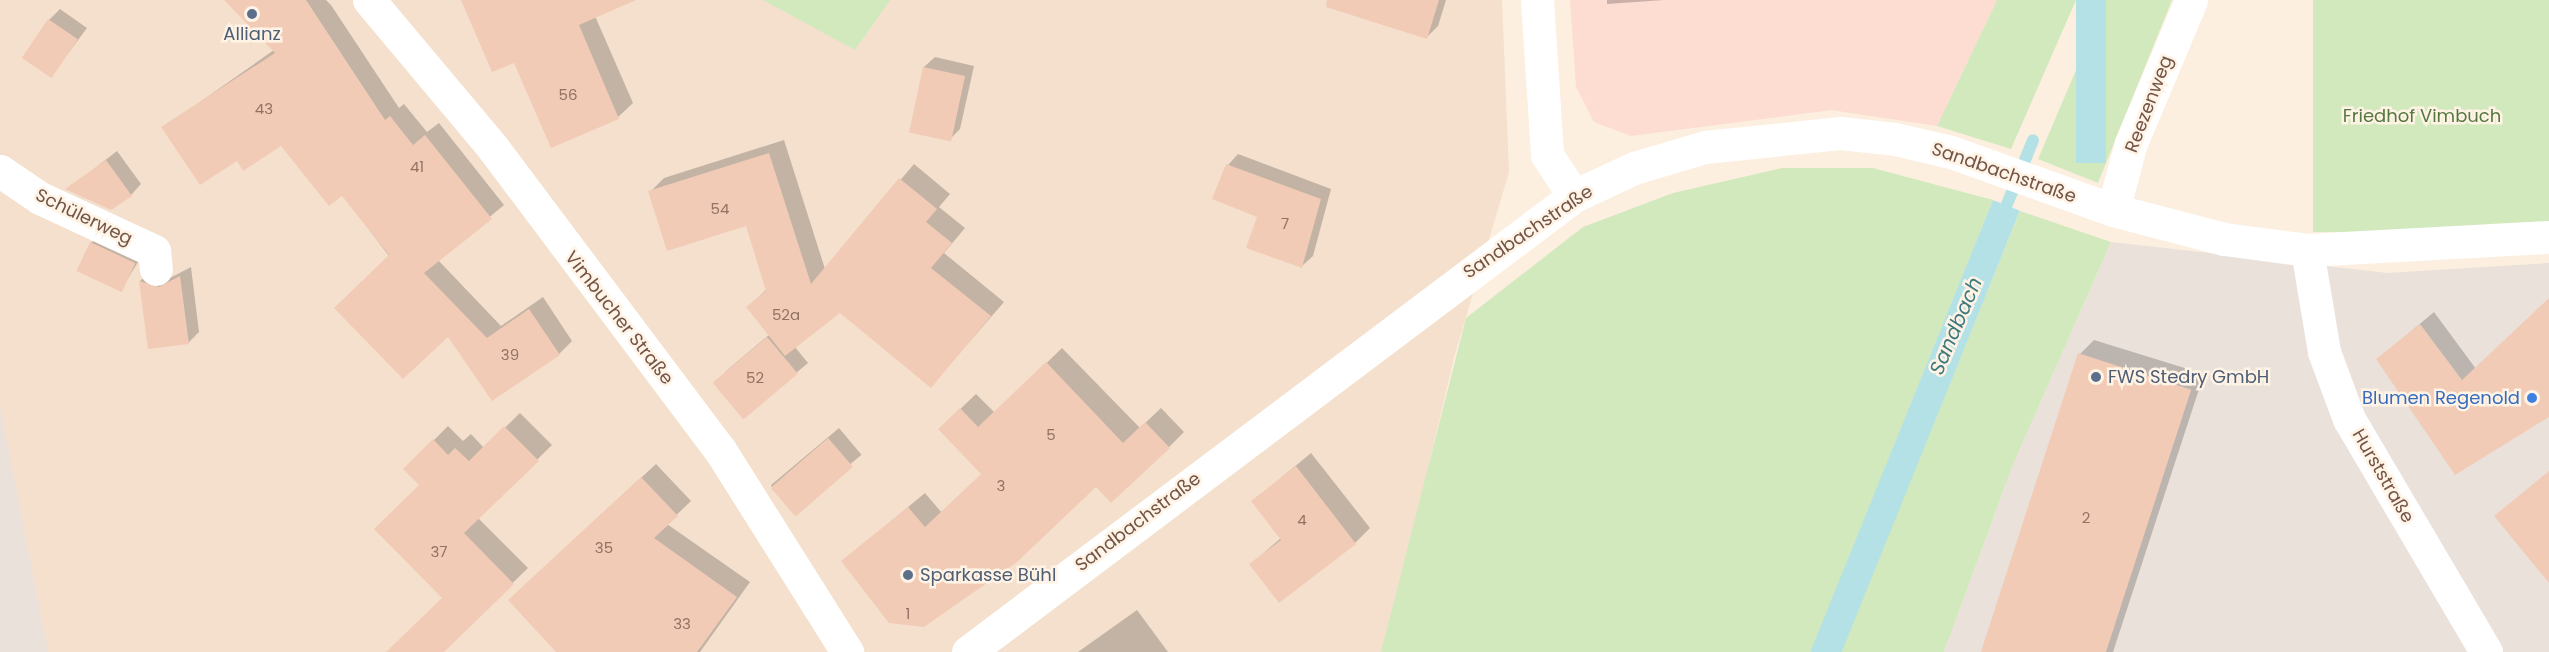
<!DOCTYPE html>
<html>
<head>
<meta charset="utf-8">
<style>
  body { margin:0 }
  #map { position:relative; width:2549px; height:652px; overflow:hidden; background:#fcefdf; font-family:Poppins,sans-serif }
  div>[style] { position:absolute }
  .residential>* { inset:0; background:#f4e0cd }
  .commercial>* { inset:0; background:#fddcd2 }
  .industrial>* { inset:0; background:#eae1db }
  .green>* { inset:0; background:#d2e9be; transform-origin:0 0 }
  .water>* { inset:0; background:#b4e1e5; transform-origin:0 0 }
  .shadow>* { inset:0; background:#0003; transform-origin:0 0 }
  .stream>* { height:12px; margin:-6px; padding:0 6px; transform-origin:6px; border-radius:6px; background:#b4e1e5 }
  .building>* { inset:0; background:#f2cbb6; transform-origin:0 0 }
  .minor>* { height:33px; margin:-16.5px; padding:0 16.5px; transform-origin:16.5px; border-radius:16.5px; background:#fff }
  .tertiary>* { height:33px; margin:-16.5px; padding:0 16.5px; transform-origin:16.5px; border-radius:16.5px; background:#fff }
  .dots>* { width:16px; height:16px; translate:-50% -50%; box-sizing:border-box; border:3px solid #fff3e5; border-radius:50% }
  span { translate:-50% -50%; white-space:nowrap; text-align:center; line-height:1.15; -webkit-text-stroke:5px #fff3e5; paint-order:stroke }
  .number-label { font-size:15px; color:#927263 }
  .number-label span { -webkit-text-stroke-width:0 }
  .service-label { font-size:18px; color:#4e5e75 }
  .left { translate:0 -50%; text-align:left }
  .street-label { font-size:18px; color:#725447 }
  .park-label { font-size:18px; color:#54783f }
  .shop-label { font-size:18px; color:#366cbe }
  .right { translate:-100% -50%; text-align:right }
  .water-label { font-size:20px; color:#3e787f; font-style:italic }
</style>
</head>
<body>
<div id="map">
  <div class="residential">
    <i style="clip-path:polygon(0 0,1502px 0,1509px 172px,1455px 354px,1384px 652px,0 652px)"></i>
  </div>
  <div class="commercial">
    <i style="clip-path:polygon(1570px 0,1997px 0,1937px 126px,1831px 110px,1631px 136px,1594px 122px,1576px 87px)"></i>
  </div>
  <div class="industrial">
    <i style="clip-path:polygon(2111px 242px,2388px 273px,2549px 263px,2549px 652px,1944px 652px,2012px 467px)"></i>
    <i style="clip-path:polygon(0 407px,48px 652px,0 652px)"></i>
  </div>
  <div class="green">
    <i style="clip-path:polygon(763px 0,890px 0,855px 50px)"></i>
    <i style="clip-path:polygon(1997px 0,2076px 0,2011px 149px,1937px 126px)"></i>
    <i style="clip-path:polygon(2106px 0,2172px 0,2098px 183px,2038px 159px)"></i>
    <i style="left:2313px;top:0;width:236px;height:232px"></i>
    <i style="clip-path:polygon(1782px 168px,1873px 168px,1993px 200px,1811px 652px,1381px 652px,1466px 318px,1583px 227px,1673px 193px)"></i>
    <i style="clip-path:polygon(2020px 211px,2111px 242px,2012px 467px,1944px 652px,1840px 652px)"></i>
  </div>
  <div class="water">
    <i style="left:2076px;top:0;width:30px;height:163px"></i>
    <i style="left:1993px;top:200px;width:29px;height:487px;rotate:22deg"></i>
  </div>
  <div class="shadow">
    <i style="clip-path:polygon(226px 0,326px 0,331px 5px,399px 108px,404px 104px,427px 132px,439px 123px,504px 205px,438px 260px,501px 326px,543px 297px,572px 341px,559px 354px,448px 334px,342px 194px,282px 144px,237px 159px,163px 128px,274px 50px)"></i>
    <i style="clip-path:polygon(462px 0,614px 0,595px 16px,633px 103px,618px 117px,552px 146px,514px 61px)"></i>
    <i style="clip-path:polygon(1347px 0,1446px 0,1438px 26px,1427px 37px)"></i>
    <i style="clip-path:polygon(1607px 0,1664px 0,1607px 4px)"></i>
    <i style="clip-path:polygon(60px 9px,87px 28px,51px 76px,49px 20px)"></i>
    <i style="clip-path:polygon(935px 57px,974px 66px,960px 129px,949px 140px,924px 67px)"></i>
    <i style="clip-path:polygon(784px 140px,825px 269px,914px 164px,950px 194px,939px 207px,965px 228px,944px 253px,1004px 302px,931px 386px,840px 311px,795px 347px,808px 363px,742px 418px,725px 372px,770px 334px,748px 307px,767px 289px,747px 224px,650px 192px,664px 178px)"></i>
    <i style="clip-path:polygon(117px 151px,141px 184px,131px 195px,68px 189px)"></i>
    <i style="clip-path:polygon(1238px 154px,1331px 189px,1313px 256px,1302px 266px,1259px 216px,1228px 165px)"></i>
    <i style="clip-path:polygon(102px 232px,144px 252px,121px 290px,91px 243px)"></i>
    <i style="clip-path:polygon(191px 267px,199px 332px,188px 343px,140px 281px,151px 271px,170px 278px)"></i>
    <i style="clip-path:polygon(2549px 299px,2549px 415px,2378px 359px,2434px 312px,2476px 369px)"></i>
    <i style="clip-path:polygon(2094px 340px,2204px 374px,2113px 652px,1994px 652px,2080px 354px)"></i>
    <i style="clip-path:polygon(1062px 348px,1140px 428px,1161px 408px,1184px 432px,1169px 447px,1096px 485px,843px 561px,925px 493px,942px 513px,983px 473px,956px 413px,976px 394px,995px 413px)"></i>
    <i style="clip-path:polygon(520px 413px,552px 445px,478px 518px,528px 568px,442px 652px,416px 652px,444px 598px,421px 485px,405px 469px,448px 426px,463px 441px,471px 434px,484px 448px)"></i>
    <i style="left:839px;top:428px;width:35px;height:89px;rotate:50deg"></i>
    <i style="clip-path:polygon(1311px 453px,1370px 528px,1355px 543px,1251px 564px,1281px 538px,1253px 501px)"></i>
    <i style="clip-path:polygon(656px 464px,691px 501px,667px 524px,750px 582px,700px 652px,558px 652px,524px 586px)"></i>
    <i style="clip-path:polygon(1137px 610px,1168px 652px,1078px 652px)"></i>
  </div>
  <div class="stream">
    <i style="left:2001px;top:219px;width:85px;rotate:-67.9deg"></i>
  </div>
  <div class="building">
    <i style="clip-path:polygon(224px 0,306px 0,385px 120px,390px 116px,413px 145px,425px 135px,492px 219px,424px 273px,487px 338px,529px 309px,560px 355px,492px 401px,448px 337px,403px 379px,334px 308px,389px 255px,342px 196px,329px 206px,281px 146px,243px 171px,237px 161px,200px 185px,161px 127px,275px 53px)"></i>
    <i style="clip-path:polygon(461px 0,636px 0,579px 25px,619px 119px,551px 148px,514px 63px,492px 72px)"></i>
    <i style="clip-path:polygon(1327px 0,1439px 0,1427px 39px,1326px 7px)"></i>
    <i style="left:48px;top:19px;width:36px;height:47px;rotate:34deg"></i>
    <i style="left:923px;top:67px;width:43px;height:67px;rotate:12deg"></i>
    <i style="clip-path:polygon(769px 153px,811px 284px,899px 178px,937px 209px,926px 222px,952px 243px,931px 268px,991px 316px,931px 388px,840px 313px,785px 356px,746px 307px,766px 291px,746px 226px,667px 251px,648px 191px)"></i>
    <i style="clip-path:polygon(106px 160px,132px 196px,111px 210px,65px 189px)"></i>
    <i style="clip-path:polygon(1226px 164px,1321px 199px,1302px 268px,1246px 248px,1257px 217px,1212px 199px)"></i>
    <i style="left:90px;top:242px;width:50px;height:32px;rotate:25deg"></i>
    <i style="clip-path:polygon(180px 276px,189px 344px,148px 349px,139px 281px,159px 287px)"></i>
    <i style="clip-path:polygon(2549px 298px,2549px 417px,2455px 475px,2376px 359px,2420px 324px,2462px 380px)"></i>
    <i style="left:767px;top:337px;width:48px;height:71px;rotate:50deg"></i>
    <i style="left:2078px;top:353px;width:119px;height:315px;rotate:18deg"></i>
    <i style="clip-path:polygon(1046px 362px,1123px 443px,1145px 422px,1170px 448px,1111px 503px,1096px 487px,1017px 562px,924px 627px,889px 623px,841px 561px,908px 507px,925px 527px,981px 474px,938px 429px,960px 408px,978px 427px)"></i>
    <i style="clip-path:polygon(504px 426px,539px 461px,464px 533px,514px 584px,444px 652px,386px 652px,442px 598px,374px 529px,419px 485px,403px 469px,433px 439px,448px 455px,455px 448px,469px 461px)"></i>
    <i style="left:828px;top:438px;width:38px;height:76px;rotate:49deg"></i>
    <i style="clip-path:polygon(1296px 466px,1356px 544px,1279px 603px,1249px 564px,1281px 540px,1251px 501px)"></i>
    <i style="clip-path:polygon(2549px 471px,2549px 583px,2494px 516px)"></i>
    <i style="clip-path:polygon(641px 477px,678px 516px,654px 538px,737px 597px,697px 652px,556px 652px,508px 600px)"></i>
  </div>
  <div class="minor">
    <i style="left:369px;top:0;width:193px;rotate:50deg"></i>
    <i style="left:493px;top:148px;width:378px;rotate:53.1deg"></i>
    <i style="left:720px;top:450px;width:239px;rotate:57.8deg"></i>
    <i style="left:1537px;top:0;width:155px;rotate:86.3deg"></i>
    <i style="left:1547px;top:155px;width:49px;rotate:56.6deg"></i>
    <i style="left:0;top:171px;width:48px;rotate:34deg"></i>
    <i style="left:40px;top:198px;width:126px;rotate:24.9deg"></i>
    <i style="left:154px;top:251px;width:18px;rotate:84deg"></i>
    <i style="left:2113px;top:210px;width:69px;rotate:-75deg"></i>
    <i style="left:2131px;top:143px;width:155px;rotate:-67.2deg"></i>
    <i style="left:2307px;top:250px;width:103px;rotate:80.5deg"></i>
    <i style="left:2324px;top:352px;width:72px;rotate:69.5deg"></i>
    <i style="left:2349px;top:419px;width:270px;rotate:59.5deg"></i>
  </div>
  <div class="tertiary">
    <i style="left:968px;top:652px;width:758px;rotate:-36.96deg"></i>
    <i style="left:1574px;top:196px;width:66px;rotate:-25deg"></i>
    <i style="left:1634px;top:168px;width:74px;rotate:-16.5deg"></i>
    <i style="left:1705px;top:147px;width:136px;rotate:-5.9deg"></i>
    <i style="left:1840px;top:133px;width:55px;rotate:6.2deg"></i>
    <i style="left:1895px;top:139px;width:57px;rotate:13.1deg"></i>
    <i style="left:1951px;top:152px;width:172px;rotate:19.7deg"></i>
    <i style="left:2113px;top:210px;width:115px;rotate:14.6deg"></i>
    <i style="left:2224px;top:239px;width:84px;rotate:7.5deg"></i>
    <i style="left:2307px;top:250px;width:242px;rotate:-3.1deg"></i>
  </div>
  <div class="dots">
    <i style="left:252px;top:14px;background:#5c6f8a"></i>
    <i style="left:2096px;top:377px;background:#5c6f8a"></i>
    <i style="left:2532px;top:398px;background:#3f7fe0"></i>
    <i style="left:908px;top:575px;background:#5c6f8a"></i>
  </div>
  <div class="number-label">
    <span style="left:568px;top:95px">56</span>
    <span style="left:264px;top:109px">43</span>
    <span style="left:417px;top:167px">41</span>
    <span style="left:720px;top:209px">54</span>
    <span style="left:1285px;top:224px">7</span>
    <span style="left:786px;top:315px">52a</span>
    <span style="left:510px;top:355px">39</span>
    <span style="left:755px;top:378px">52</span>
    <span style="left:1051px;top:435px">5</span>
    <span style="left:1001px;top:486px">3</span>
    <span style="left:2086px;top:518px">2</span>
    <span style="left:1302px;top:520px">4</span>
    <span style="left:604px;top:548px">35</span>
    <span style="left:439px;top:552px">37</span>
    <span style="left:908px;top:614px">1</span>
    <span style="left:682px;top:624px">33</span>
  </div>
  <div class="service-label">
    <span style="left:252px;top:34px">Allianz</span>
    <span class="left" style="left:2108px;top:377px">FWS Stedry GmbH</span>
    <span class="left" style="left:920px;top:575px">Sparkasse Bühl</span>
  </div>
  <div class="street-label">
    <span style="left:2149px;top:104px;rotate:-69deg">Reezenweg</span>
    <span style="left:2004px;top:173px;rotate:19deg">Sandbachstraße</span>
    <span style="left:84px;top:217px;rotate:26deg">Schülerweg</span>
    <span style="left:1528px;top:232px;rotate:-34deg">Sandbachstraße</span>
    <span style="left:619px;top:318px;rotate:52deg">Vimbucher Straße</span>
    <span style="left:2383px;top:476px;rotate:60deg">Hurststraße</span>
    <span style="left:1138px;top:522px;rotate:-37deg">Sandbachstraße</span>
  </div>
  <div class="park-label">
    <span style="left:2422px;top:116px">Friedhof Vimbuch</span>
  </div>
  <div class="shop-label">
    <span class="right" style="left:2520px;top:398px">Blumen Regenold</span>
  </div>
  <div class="water-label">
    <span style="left:1956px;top:326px;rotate:-67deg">Sandbach</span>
  </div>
</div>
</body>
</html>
